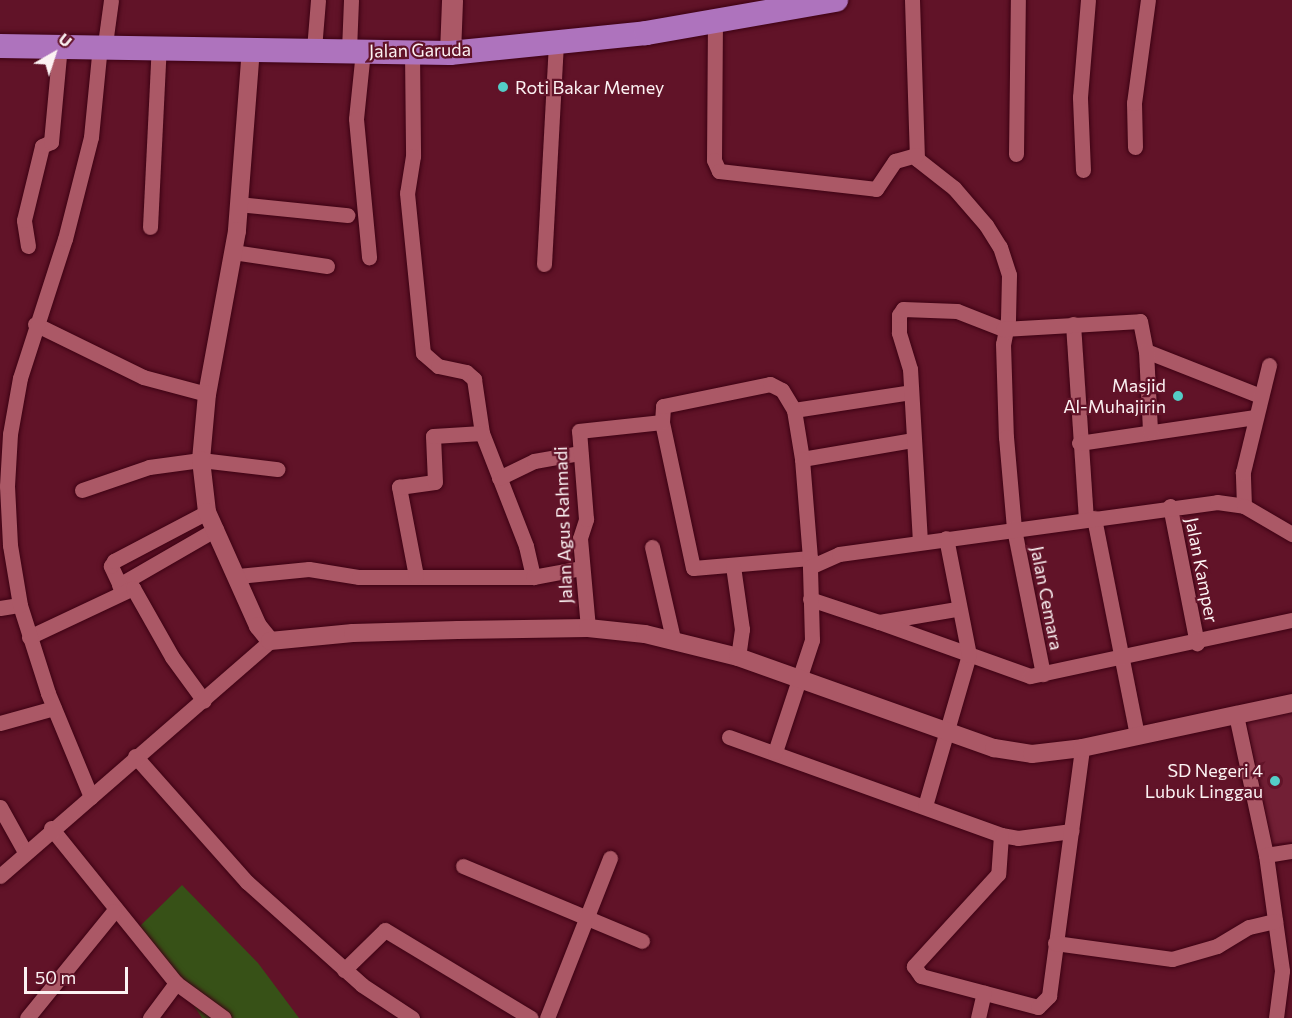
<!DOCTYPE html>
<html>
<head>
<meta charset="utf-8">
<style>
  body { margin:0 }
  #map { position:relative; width:1292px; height:1018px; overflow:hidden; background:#611328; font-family:Commissioner,sans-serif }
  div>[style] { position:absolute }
  .built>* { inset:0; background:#721f35 }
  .green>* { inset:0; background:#375117 }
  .roads { filter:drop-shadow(0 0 2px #3c0213) drop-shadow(0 0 2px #3c0213) }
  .minor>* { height:15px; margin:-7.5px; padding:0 7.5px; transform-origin:7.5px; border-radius:7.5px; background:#ab5866 }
  .tertiary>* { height:18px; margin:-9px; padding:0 9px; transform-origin:9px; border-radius:9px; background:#ab5866 }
  .secondary>* { height:21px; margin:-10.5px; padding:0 10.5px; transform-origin:10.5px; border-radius:10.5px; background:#ab5866 }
  .trunk>* { height:24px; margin:-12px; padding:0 12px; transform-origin:12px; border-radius:12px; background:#ae73bd }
  .dots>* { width:16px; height:16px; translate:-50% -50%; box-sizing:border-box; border:3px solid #611328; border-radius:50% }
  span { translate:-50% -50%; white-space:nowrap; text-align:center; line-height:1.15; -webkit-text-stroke:4.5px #611328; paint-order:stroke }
  .street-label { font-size:18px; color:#fcf2f3 }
  .poi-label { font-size:18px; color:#fcf2f3 }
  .left { translate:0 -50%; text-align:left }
  .right { translate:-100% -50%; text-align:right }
  .north { position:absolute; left:24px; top:24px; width:60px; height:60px; -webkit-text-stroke:4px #611328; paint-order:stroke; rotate:39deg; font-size:16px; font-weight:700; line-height:24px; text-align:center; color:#fcf2f3 }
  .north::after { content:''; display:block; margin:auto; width:21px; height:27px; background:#fcf2f3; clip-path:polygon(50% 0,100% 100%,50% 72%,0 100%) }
  .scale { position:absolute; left:24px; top:967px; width:104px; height:27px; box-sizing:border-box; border:3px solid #fcf2f3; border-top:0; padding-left:8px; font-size:18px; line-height:21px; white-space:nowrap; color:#fcf2f3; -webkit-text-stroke:4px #611328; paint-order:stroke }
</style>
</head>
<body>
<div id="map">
  <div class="built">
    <i style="clip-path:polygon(1292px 710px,1292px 842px,1272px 844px,1246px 720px)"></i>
  </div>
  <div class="green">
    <i style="clip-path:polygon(182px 885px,258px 963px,299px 1018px,202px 1018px,140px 926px)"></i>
  </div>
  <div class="roads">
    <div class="minor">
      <i style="left:912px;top:0;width:159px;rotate:88.2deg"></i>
      <i style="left:917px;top:159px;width:47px;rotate:38.1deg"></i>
      <i style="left:954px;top:188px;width:49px;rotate:49.1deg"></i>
      <i style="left:986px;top:225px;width:26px;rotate:58deg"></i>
      <i style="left:1000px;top:247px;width:29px;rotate:72deg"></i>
      <i style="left:1009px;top:275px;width:44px;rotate:91.3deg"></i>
      <i style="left:1008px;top:319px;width:25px;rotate:101deg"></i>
      <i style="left:1003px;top:344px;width:93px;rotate:88.2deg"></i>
      <i style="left:1006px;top:437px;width:92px;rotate:85deg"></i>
      <i style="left:1014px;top:529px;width:148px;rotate:78.7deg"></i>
      <i style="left:715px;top:18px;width:142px;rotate:90.4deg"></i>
      <i style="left:714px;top:160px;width:12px;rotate:66deg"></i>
      <i style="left:719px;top:171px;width:158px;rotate:6.5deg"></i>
      <i style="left:876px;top:189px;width:34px;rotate:-56deg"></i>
      <i style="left:895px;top:161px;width:22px;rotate:-16deg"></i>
      <i style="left:105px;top:44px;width:44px;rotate:-82.2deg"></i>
      <i style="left:314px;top:49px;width:49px;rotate:-85.3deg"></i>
      <i style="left:349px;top:50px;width:50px;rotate:-87.7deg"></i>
      <i style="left:363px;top:51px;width:68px;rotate:95.9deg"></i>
      <i style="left:356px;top:119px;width:139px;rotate:84.6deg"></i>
      <i style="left:412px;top:52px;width:104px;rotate:89.4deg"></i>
      <i style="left:413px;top:156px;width:37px;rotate:99deg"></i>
      <i style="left:407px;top:193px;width:161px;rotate:84.3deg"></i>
      <i style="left:423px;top:353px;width:20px;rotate:41deg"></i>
      <i style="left:438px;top:366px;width:29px;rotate:12deg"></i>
      <i style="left:466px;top:372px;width:11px;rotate:41deg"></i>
      <i style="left:474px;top:379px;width:55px;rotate:81.6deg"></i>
      <i style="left:482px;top:433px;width:121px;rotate:68.7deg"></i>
      <i style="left:526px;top:546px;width:32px;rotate:77deg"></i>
      <i style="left:1135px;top:147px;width:44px;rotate:-91.3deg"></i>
      <i style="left:1134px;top:103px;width:104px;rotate:-82.3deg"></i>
      <i style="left:1016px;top:154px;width:154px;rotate:-89.3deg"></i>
      <i style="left:1083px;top:170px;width:73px;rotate:-92.4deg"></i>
      <i style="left:1080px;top:97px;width:97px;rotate:-85.3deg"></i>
      <i style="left:238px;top:204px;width:110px;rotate:5.8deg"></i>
      <i style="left:150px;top:227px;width:181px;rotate:-87.2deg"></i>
      <i style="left:28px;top:246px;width:26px;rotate:-99deg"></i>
      <i style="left:24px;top:220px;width:76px;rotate:-76.3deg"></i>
      <i style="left:42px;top:146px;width:10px;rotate:-24deg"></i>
      <i style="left:51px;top:142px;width:97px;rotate:-84.7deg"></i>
      <i style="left:233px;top:252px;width:95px;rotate:8.5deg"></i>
      <i style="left:544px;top:264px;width:222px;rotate:-86.9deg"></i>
      <i style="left:35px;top:324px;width:120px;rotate:26.1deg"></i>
      <i style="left:143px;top:377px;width:66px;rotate:14.9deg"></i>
      <i style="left:1073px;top:324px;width:195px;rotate:86.2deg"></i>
      <i style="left:1146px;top:351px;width:123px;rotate:21.5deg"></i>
      <i style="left:794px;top:410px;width:118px;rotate:-8.7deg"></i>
      <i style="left:1079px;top:443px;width:178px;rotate:-8.4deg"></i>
      <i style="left:802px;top:459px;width:113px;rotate:-9.7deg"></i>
      <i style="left:499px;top:478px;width:39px;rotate:-26deg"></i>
      <i style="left:534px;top:461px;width:47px;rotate:-9.9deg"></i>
      <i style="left:82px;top:490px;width:71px;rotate:-18.9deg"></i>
      <i style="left:149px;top:467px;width:52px;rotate:-7.7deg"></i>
      <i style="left:201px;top:460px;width:77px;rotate:6.8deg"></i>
      <i style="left:1170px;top:506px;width:140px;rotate:78.9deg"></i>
      <i style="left:1244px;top:506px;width:34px;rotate:-92deg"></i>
      <i style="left:1243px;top:472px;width:110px;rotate:-76.3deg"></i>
      <i style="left:1094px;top:518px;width:221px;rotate:78.8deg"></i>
      <i style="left:920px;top:542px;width:173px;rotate:-93.3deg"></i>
      <i style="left:910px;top:369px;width:38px;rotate:-107deg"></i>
      <i style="left:899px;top:333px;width:18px;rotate:-90deg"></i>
      <i style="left:899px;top:315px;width:7px;rotate:-56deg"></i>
      <i style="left:903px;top:309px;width:54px;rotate:2.1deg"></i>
      <i style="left:957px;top:311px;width:49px;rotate:21.4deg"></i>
      <i style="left:1003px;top:329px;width:137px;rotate:-3.3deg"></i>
      <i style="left:1140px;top:321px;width:31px;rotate:79deg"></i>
      <i style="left:1146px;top:351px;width:80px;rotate:87.1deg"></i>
      <i style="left:652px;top:547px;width:94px;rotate:77.1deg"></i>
      <i style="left:810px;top:558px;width:117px;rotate:175.1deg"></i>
      <i style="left:693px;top:568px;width:149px;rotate:-102deg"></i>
      <i style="left:662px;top:422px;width:16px;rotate:-86deg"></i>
      <i style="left:663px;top:406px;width:109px;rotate:-11.6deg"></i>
      <i style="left:770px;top:384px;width:13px;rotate:27deg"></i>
      <i style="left:782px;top:390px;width:23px;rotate:59deg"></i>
      <i style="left:794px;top:410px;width:50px;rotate:80.7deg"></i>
      <i style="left:802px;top:459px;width:99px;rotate:85.4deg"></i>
      <i style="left:810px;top:558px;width:9px;rotate:90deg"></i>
      <i style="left:733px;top:566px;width:64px;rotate:81.9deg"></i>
      <i style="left:742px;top:629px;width:28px;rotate:98deg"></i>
      <i style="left:238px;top:576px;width:71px;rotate:-5.6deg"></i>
      <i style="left:309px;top:569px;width:51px;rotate:9.1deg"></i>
      <i style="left:359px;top:577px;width:174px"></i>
      <i style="left:533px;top:577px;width:50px;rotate:-10.4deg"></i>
      <i style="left:416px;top:576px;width:91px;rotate:-100.8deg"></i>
      <i style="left:399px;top:487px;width:36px;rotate:-8deg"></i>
      <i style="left:435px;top:482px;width:46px;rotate:-92.5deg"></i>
      <i style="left:433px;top:436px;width:49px;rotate:-3.5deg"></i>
      <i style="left:119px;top:585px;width:112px;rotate:-30deg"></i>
      <i style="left:123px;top:592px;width:29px;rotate:-115deg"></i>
      <i style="left:111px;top:566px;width:6px;rotate:-59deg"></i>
      <i style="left:114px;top:561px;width:105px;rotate:-27.8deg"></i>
      <i style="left:810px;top:599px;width:73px;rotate:18.4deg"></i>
      <i style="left:879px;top:622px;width:79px;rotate:-9.5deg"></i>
      <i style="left:0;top:608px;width:20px;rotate:-9deg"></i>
      <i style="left:879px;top:622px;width:160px;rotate:19.7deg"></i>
      <i style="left:1030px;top:676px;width:268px;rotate:-12.1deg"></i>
      <i style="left:588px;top:628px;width:90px;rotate:-95.1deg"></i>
      <i style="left:580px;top:538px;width:20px;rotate:-72deg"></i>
      <i style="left:586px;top:519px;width:88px;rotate:-94.5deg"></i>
      <i style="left:579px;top:431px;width:83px;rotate:-6.2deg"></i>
      <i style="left:29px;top:637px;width:115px;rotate:-25.2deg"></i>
      <i style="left:133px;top:588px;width:79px;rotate:60.5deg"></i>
      <i style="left:172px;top:657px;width:54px;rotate:54deg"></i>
      <i style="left:1236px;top:715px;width:143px;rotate:77.9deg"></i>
      <i style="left:1266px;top:855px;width:117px;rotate:82.1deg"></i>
      <i style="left:1282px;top:971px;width:47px;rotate:97.3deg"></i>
      <i style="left:0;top:723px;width:56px;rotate:-15.5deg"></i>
      <i style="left:729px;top:737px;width:289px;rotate:19.8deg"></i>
      <i style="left:1001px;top:835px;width:17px;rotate:10deg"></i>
      <i style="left:1018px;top:838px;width:54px;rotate:-7.4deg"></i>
      <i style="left:775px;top:752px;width:118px;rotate:-71.7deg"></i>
      <i style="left:812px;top:640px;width:73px;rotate:-91.6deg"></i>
      <i style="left:810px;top:567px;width:32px;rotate:-24deg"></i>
      <i style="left:839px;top:554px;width:382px;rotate:-7.8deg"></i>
      <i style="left:1217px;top:502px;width:27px;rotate:8deg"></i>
      <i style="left:1244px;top:506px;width:56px;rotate:30.3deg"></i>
      <i style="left:135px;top:756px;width:169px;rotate:48.4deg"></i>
      <i style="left:247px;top:882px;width:154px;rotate:41.8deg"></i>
      <i style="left:362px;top:985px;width:60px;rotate:33.4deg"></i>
      <i style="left:91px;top:797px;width:113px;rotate:-112.5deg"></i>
      <i style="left:48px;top:693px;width:92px;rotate:-107.7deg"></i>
      <i style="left:20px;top:605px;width:61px;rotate:-99.5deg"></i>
      <i style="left:10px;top:545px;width:59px;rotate:-92.9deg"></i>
      <i style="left:7px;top:486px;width:52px;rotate:-86.7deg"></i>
      <i style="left:10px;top:434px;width:57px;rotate:-79.9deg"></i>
      <i style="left:20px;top:378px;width:146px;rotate:-72.1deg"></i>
      <i style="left:65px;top:239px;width:105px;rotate:-75.7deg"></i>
      <i style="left:91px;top:137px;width:92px;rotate:-84.4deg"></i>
      <i style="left:925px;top:806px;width:157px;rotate:-73.8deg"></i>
      <i style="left:969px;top:655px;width:119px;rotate:-101.1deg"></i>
      <i style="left:0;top:807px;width:51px;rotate:60.9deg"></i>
      <i style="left:51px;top:828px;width:199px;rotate:51.1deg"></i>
      <i style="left:176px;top:983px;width:59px;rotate:36.1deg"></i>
      <i style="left:1001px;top:835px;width:39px;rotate:94deg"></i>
      <i style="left:998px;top:874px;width:125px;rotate:132.4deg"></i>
      <i style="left:914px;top:966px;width:12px;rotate:55deg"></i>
      <i style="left:921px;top:976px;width:121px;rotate:14.8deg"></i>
      <i style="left:1038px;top:1007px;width:16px;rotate:-45deg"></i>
      <i style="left:1049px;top:996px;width:250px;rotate:-82.4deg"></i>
      <i style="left:1266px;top:855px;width:26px;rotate:-9deg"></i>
      <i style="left:463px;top:866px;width:194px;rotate:22.7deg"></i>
      <i style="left:0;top:876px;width:358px;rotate:-41deg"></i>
      <i style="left:1055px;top:943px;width:118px;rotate:7.8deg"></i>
      <i style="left:1172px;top:959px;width:47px;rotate:-16.1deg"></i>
      <i style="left:1217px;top:946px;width:37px;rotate:-31deg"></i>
      <i style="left:1249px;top:927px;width:27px;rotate:-13deg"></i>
      <i style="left:344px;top:970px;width:57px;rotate:-44.3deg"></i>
      <i style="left:385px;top:930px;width:170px;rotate:31.1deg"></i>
      <i style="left:27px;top:1018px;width:138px;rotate:-50.9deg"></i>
      <i style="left:150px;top:1018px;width:44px;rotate:-53.4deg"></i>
      <i style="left:547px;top:1018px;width:172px;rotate:-68.5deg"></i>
      <i style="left:978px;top:1018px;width:26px;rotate:-77deg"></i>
    </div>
    <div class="tertiary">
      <i style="left:251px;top:48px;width:184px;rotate:94.4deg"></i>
      <i style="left:237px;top:231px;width:166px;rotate:100.4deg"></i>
      <i style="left:207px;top:394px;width:66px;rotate:95.2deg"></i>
      <i style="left:201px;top:460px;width:52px;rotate:83.4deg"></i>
      <i style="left:207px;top:512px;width:125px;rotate:65.9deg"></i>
      <i style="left:258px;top:626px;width:19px;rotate:51deg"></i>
      <i style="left:270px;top:641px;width:83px;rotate:-5.5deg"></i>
      <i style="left:353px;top:633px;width:105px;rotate:-1.6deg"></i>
      <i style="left:458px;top:630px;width:130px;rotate:-0.9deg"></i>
      <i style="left:588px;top:628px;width:57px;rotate:6deg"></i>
      <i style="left:645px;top:634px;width:96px;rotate:13.9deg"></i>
      <i style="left:738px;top:657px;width:272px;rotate:19.6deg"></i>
      <i style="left:994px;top:748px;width:38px;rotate:9deg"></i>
      <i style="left:1032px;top:754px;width:50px;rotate:-6.8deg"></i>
      <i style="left:1082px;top:748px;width:215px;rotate:-12.1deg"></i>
    </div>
    <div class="secondary">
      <i style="left:450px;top:53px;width:53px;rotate:-87.8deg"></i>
    </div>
    <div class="trunk">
      <i style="left:0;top:46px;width:450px;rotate:0.9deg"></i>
      <i style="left:450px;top:53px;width:197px;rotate:-5.8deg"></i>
      <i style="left:646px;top:33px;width:193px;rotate:-9.9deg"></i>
    </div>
  </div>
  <div class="dots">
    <i style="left:503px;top:87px;background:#54cdc7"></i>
    <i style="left:1178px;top:396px;background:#54cdc7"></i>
    <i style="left:1275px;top:781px;background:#54cdc7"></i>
  </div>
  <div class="street-label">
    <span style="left:420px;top:50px;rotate:-1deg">Jalan Garuda</span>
    <span style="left:563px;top:525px;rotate:-92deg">Jalan Agus Rahmadi</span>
    <span style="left:1202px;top:570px;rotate:79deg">Jalan Kamper</span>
    <span style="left:1047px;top:598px;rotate:79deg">Jalan Cemara</span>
  </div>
  <div class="poi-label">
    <span class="left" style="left:515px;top:87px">Roti Bakar Memey</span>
    <span class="right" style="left:1166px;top:396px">Masjid<br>Al-Muhajirin</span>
    <span class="right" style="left:1263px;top:781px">SD Negeri 4<br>Lubuk Linggau</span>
  </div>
  <div class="north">U</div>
  <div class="scale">50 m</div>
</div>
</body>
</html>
